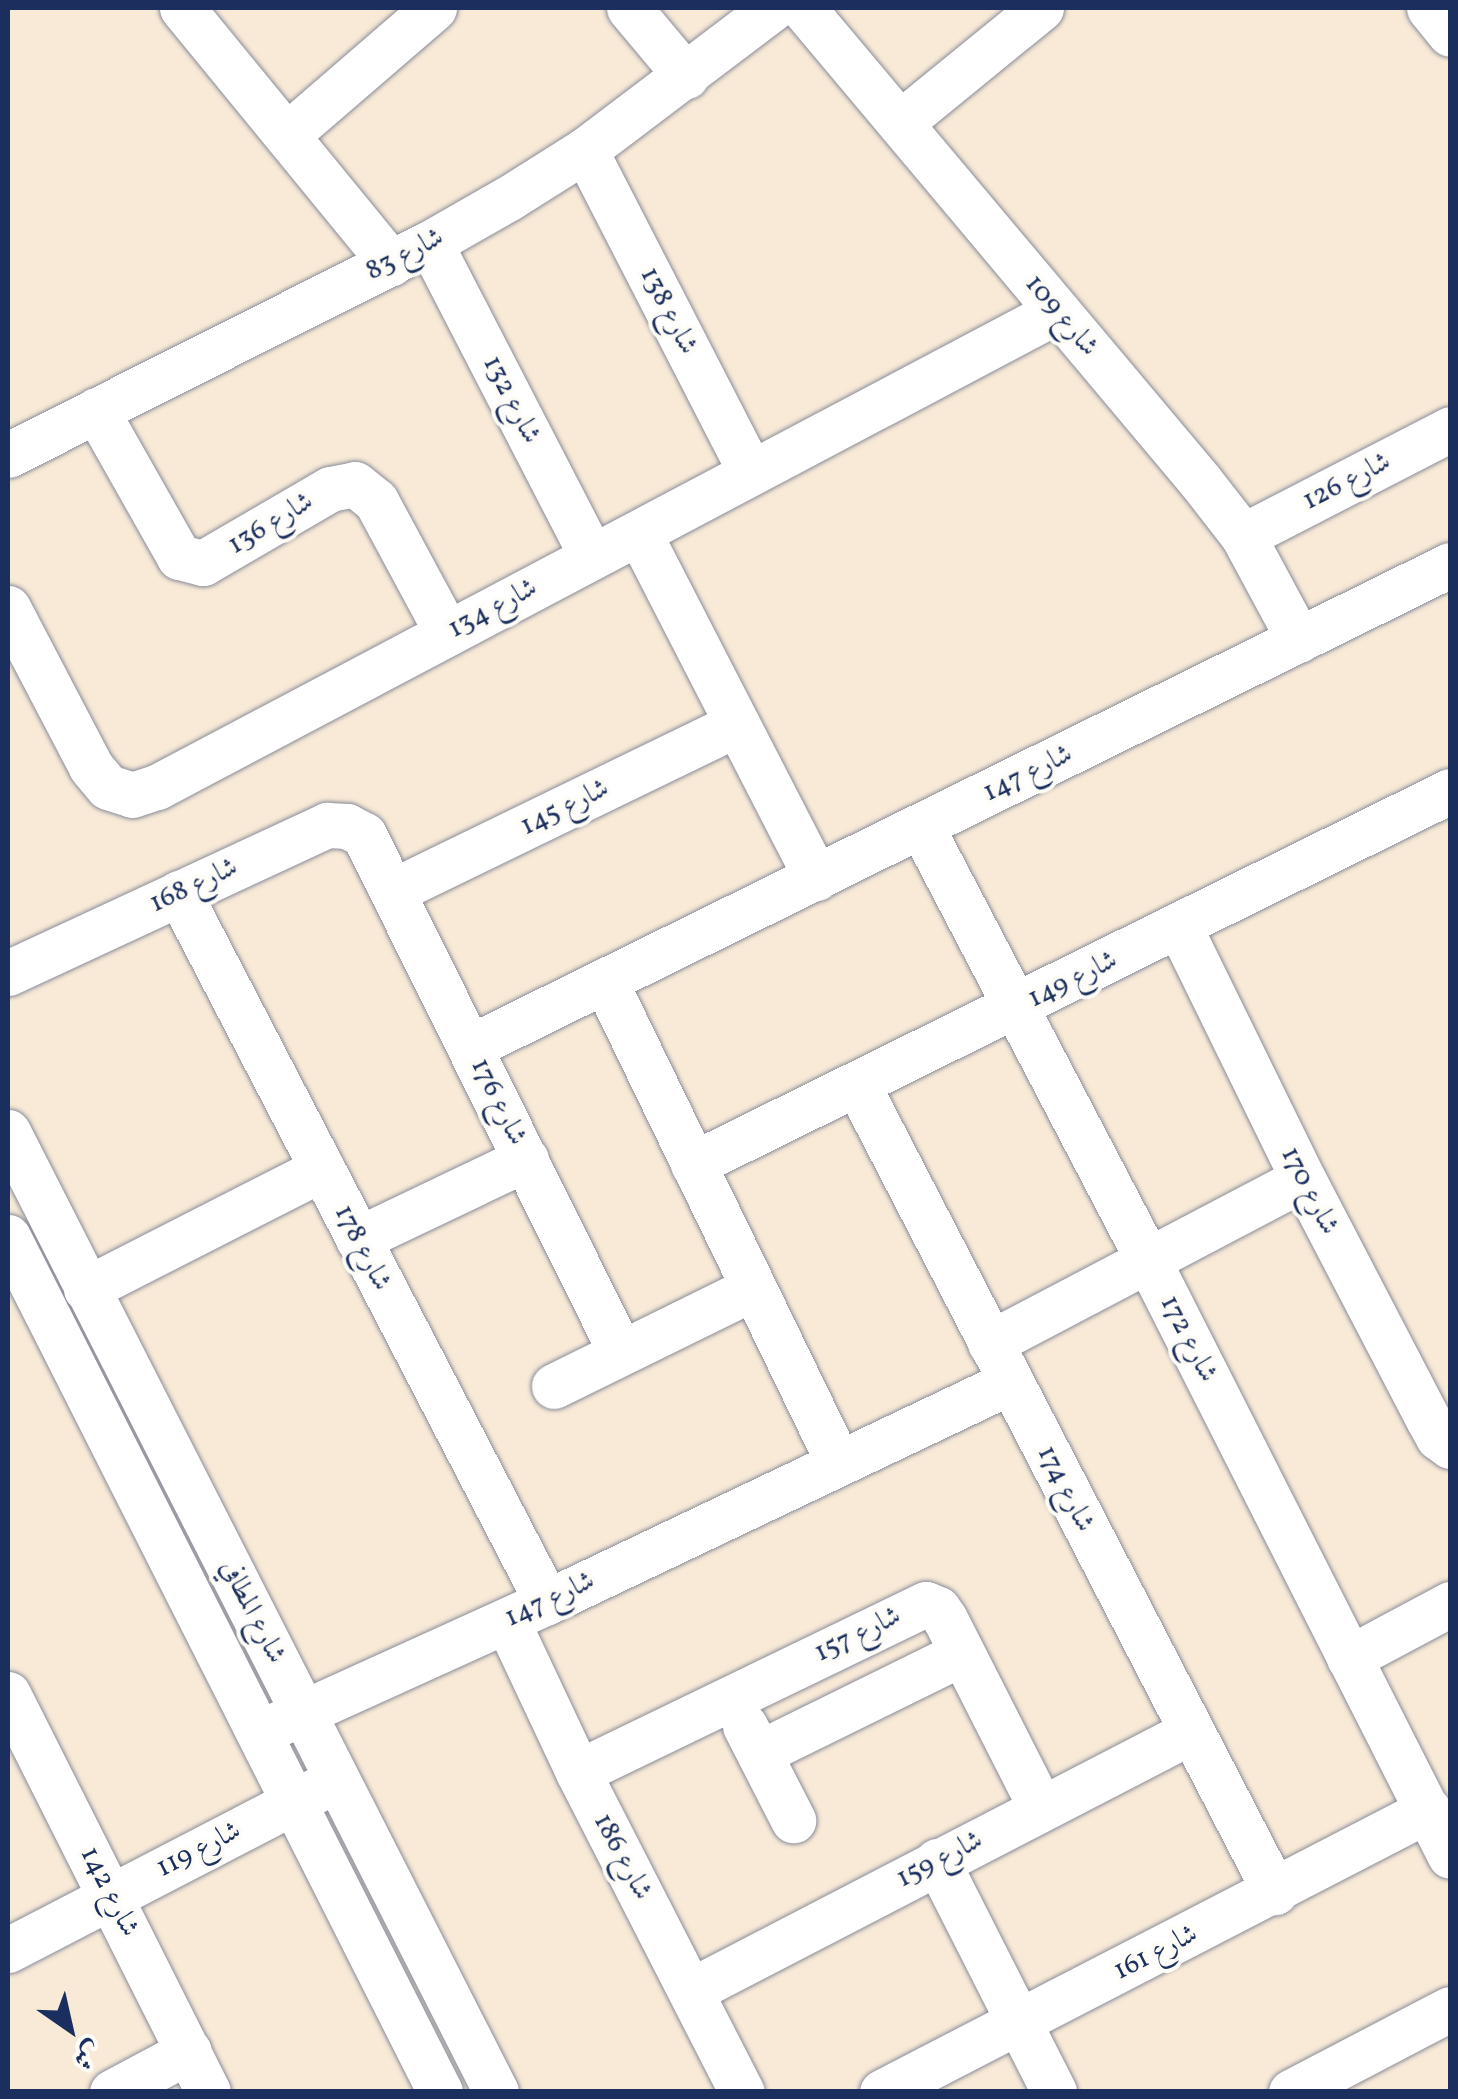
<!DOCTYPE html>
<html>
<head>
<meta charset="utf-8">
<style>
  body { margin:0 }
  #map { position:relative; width:1458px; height:2099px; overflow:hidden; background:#f8ead7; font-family:Vollkorn,Amiri,serif }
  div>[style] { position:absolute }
  .roads { filter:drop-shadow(0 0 2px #8a8c9a) drop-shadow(0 0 2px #8a8c9a) }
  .minor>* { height:45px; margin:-22.5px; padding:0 22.5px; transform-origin:22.5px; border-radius:22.5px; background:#fff }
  span { translate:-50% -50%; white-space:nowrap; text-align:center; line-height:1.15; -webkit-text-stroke:8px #fdfcf7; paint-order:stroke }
  .street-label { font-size:28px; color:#1b2f5e }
  .frame { position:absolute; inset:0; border:10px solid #1b2f5e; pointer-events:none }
  .north { position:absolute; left:20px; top:1979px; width:100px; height:100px; -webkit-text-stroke:8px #fdfcf7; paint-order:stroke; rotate:146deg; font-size:28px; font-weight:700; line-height:40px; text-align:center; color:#1b2f5e }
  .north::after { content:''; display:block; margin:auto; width:35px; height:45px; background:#1b2f5e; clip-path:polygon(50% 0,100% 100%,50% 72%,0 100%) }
</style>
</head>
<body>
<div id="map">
  <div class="roads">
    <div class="minor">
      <i style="left:182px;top:8px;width:330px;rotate:50.7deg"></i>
      <i style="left:629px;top:8px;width:89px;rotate:50deg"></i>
      <i style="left:803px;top:8px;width:619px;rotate:49.98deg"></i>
      <i style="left:1201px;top:482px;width:68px;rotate:52.1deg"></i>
      <i style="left:1243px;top:536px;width:118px;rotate:61.7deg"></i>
      <i style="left:1429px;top:8px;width:33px;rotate:51deg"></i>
      <i style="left:900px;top:123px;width:182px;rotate:-39.2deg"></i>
      <i style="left:288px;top:134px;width:193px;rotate:-40.8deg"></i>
      <i style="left:585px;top:150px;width:363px;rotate:62.8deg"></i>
      <i style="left:430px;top:243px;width:353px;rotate:62.7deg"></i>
      <i style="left:96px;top:410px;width:169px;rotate:60.5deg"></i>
      <i style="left:179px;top:557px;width:25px;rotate:14deg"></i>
      <i style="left:203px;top:563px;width:147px;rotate:-30.2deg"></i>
      <i style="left:330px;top:489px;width:25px;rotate:-11deg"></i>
      <i style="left:355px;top:484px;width:27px;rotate:39deg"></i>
      <i style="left:376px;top:501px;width:150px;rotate:61.7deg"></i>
      <i style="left:8px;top:455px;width:472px;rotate:-26.7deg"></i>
      <i style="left:430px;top:243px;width:91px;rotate:-29.7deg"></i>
      <i style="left:509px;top:198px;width:90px;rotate:-32.3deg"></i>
      <i style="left:585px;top:150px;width:236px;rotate:-37.1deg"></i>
      <i style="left:639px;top:533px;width:388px;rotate:62.8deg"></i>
      <i style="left:1243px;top:536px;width:233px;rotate:-27.3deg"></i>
      <i style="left:8px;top:608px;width:179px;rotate:62.4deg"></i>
      <i style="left:91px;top:767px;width:26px;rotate:50deg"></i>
      <i style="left:108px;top:787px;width:25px;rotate:18deg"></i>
      <i style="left:132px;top:795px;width:26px;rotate:-18deg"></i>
      <i style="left:157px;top:787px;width:1018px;rotate:-27.87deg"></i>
      <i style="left:921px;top:826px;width:488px;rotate:62.4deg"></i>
      <i style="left:1147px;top:1258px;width:670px;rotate:63.13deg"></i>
      <i style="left:393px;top:891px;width:382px;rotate:-25.9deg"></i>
      <i style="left:179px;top:893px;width:799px;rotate:62.57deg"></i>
      <i style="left:1180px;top:928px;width:280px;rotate:63.9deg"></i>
      <i style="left:1303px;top:1179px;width:271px;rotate:62.5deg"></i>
      <i style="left:1428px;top:1419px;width:21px;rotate:61deg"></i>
      <i style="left:1438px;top:1437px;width:15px;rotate:37deg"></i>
      <i style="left:8px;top:973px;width:352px;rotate:-24.9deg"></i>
      <i style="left:327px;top:825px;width:20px;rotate:3deg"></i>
      <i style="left:347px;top:826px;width:19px;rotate:28deg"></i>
      <i style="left:364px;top:835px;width:578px;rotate:63.61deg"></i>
      <i style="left:605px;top:981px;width:534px;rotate:64.15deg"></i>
      <i style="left:470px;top:1047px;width:1092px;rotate:-26.19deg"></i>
      <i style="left:857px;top:1084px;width:910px;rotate:62.65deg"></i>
      <i style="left:8px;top:1132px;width:1077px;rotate:63.05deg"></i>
      <i style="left:693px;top:1164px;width:844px;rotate:-26.23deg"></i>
      <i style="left:8px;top:1237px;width:958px;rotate:63.19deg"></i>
      <i style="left:358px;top:1239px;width:186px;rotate:-25.5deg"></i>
      <i style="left:86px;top:1289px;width:265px;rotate:-27deg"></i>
      <i style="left:990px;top:1343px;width:353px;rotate:-27.7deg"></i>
      <i style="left:554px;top:1386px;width:222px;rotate:-26.2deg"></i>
      <i style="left:507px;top:1621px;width:167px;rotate:64.8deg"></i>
      <i style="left:578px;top:1772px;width:360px;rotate:62.9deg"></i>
      <i style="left:1349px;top:1658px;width:115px;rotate:-28.1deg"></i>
      <i style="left:8px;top:1694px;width:445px;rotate:63.3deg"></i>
      <i style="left:278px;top:1724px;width:295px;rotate:-24.4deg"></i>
      <i style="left:547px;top:1602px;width:513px;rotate:-25.42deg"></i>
      <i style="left:745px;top:1726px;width:106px;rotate:62.9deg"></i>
      <i style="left:759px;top:1753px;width:226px;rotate:-26.2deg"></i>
      <i style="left:578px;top:1772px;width:386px;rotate:-25.8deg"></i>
      <i style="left:926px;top:1604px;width:13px;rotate:23deg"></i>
      <i style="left:938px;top:1609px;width:12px;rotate:55deg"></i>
      <i style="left:945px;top:1619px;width:212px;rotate:63.1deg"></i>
      <i style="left:937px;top:1861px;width:259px;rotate:63.1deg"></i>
      <i style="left:8px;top:1950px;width:352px;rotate:-27.4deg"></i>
      <i style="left:692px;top:1990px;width:561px;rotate:-27.39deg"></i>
      <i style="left:112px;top:2092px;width:87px;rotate:-28deg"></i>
      <i style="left:882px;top:2092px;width:615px;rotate:-27.32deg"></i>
      <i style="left:1291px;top:2092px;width:179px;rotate:-27.6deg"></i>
    </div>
  </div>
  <div class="street-label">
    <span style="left:405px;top:255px;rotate:-27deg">شارع 83</span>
    <span style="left:668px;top:311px;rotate:63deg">شارع 138</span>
    <span style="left:1061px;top:316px;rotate:50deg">شارع 109</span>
    <span style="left:511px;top:400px;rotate:63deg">شارع 132</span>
    <span style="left:1347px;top:482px;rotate:-27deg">شارع 126</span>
    <span style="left:271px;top:524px;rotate:-31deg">شارع 136</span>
    <span style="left:493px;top:609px;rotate:-28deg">شارع 134</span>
    <span style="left:1028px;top:774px;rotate:-26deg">شارع 147</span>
    <span style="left:565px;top:808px;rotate:-26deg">شارع 145</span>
    <span style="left:194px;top:886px;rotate:-25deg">شارع 168</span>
    <span style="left:1073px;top:980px;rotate:-26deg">شارع 149</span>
    <span style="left:498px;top:1102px;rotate:64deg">شارع 176</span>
    <span style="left:1309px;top:1191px;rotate:63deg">شارع 170</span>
    <span style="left:362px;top:1248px;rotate:63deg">شارع 178</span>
    <span style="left:1188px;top:1339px;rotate:63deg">شارع 172</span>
    <span style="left:1065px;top:1489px;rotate:63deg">شارع 174</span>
    <span style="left:550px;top:1600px;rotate:-25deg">شارع 147</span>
    <span style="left:252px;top:1612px;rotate:63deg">شارع المطافي</span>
    <span style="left:858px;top:1635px;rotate:-26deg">شارع 157</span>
    <span style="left:199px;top:1850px;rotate:-27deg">شارع 119</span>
    <span style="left:622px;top:1857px;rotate:62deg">شارع 186</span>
    <span style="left:940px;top:1860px;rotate:-27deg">شارع 159</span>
    <span style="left:109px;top:1892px;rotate:63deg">شارع 142</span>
    <span style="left:1156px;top:1953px;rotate:-27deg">شارع 161</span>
  </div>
  <div class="frame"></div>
  <div class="north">ش</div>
</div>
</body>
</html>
